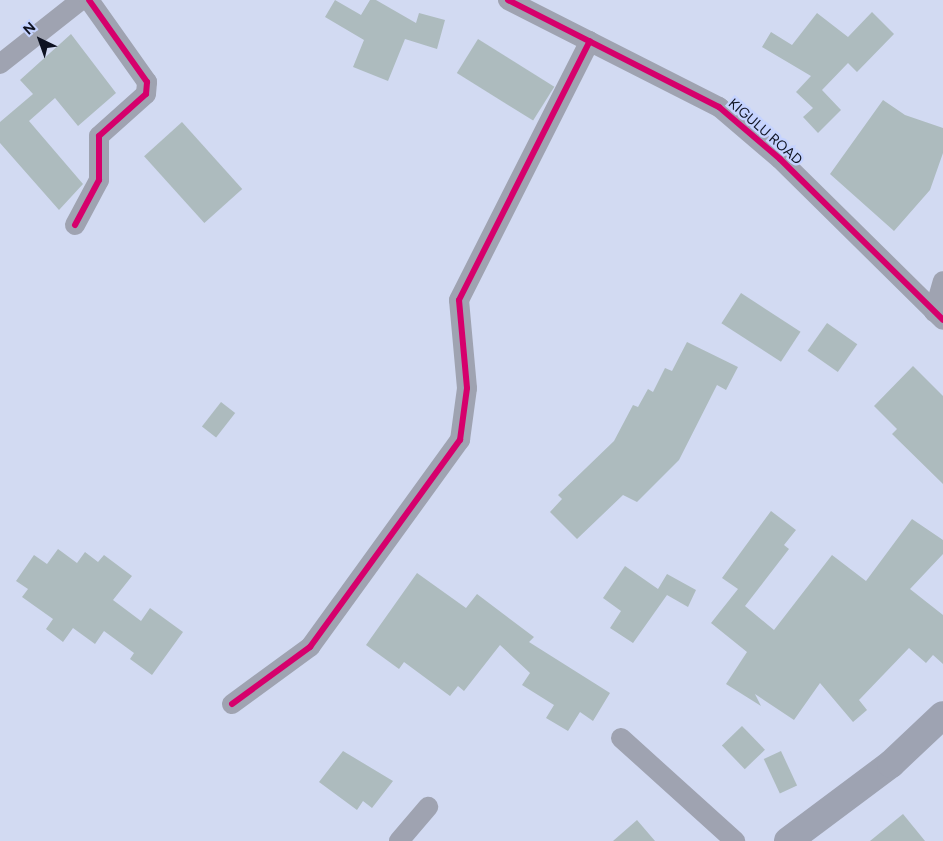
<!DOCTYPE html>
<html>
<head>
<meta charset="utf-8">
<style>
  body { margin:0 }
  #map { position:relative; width:943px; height:841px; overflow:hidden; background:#d2daf2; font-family:Figtree,sans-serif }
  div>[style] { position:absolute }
  .building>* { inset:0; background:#adbbbe; transform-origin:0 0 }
  .street>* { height:20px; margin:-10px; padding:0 10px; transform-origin:10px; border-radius:10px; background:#9fa3b1 }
  .secondary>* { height:28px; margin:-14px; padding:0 14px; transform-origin:14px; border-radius:14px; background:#9ea3b2 }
  .cycleway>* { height:6px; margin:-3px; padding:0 3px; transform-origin:3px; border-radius:3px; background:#d6006c }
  span { translate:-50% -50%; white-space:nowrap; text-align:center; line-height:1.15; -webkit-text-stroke:5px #c5d3ff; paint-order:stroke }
  .street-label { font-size:14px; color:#0e1221 }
  .north { position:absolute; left:15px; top:15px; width:50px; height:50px; -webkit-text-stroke:4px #c5d3ff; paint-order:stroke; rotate:318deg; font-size:14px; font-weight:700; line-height:20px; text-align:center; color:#0e1221 }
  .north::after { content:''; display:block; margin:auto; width:18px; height:22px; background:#0e1221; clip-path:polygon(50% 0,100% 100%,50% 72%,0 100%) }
</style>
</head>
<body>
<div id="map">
  <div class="building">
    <i style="clip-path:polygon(335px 0,361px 15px,370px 0,376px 0,416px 23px,419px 13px,445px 20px,437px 49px,405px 39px,388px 81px,353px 67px,364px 40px,325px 17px)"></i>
    <i style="clip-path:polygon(872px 12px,894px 34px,857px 72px,848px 63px,822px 90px,841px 110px,818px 133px,803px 117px,813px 108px,796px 92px,811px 76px,762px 47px,771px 32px,792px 45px,817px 13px,848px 37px)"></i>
    <i style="clip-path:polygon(71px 34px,116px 93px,78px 126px,55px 98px,29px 121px,83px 184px,59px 210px,0 143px,0 122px,33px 94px,20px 80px)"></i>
    <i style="left:478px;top:39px;width:90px;height:40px;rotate:32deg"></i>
    <i style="clip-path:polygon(883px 100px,905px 115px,943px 128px,943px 153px,930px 190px,894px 231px,830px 174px)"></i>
    <i style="left:182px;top:122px;width:90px;height:51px;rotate:48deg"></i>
    <i style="left:741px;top:293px;width:71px;height:36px;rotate:33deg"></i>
    <i style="left:827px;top:323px;width:37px;height:34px;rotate:35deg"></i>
    <i style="clip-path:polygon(687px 342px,738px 367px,726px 390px,717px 385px,679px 460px,637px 502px,623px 495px,577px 539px,550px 512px,562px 499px,558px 495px,614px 441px,633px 405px,638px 407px,648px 389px,653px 392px,665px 368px,672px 371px)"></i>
    <i style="clip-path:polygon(913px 366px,943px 396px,943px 484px,892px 434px,897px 429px,874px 406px)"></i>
    <i style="left:221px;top:402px;width:18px;height:31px;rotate:38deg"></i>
    <i style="clip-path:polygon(771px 511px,796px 530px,784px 545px,789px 549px,745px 606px,774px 630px,832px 555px,866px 581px,912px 519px,943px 540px,943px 554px,910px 589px,943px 615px,943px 664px,933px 655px,926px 663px,909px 648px,859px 700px,867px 710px,853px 722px,820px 683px,794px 720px,755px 694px,761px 706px,726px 684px,747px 652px,711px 623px,738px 589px,722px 578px)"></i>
    <i style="clip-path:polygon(58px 549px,77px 563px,85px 552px,98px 562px,104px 555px,132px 576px,113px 600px,141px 621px,150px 608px,183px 632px,152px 675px,130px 659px,134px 653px,104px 631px,95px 644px,73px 628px,63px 642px,46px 629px,53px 619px,22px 597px,28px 589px,16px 581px,34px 555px,47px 564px)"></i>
    <i style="clip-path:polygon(625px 566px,658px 589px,667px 574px,696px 590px,688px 607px,667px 595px,633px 643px,610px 628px,621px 611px,603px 598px)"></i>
    <i style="clip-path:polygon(417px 573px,466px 608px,477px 594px,534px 637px,529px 642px,610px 693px,593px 721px,580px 712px,568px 731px,546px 718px,554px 705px,522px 685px,530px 673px,500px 645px,464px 691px,458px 686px,450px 696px,404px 662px,399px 669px,366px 645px)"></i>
    <i style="left:742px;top:726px;width:33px;height:28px;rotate:46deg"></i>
    <i style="clip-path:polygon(343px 751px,393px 781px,372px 808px,363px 801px,357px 810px,319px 782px)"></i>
    <i style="left:781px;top:751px;width:38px;height:19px;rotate:65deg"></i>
    <i style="clip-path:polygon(903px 814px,925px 841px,870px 841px)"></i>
    <i style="clip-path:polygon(637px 820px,655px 841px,613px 841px)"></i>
  </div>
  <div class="street">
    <i style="left:508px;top:0;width:237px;rotate:26.9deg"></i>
    <i style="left:719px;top:107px;width:80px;rotate:40.4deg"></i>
    <i style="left:780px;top:159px;width:229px;rotate:44.6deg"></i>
    <i style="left:0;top:64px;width:103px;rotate:-38.3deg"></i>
    <i style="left:75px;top:225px;width:51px;rotate:-61.9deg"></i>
    <i style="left:99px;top:180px;width:44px;rotate:-90deg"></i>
    <i style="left:99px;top:136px;width:63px;rotate:-41.8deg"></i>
    <i style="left:146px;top:94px;width:12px;rotate:-85deg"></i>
    <i style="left:147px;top:82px;width:100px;rotate:-125.3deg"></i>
    <i style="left:934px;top:312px;width:32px;rotate:-74deg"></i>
    <i style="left:232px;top:704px;width:97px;rotate:-36.2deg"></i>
    <i style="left:310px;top:647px;width:256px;rotate:-54.1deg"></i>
    <i style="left:460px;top:440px;width:52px;rotate:-82.3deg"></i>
    <i style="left:467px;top:388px;width:88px;rotate:-95.2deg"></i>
    <i style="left:459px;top:300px;width:290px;rotate:-63.2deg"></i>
    <i style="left:621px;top:738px;width:154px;rotate:42.1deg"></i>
    <i style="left:399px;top:841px;width:45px;rotate:-49.5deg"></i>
  </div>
  <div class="secondary">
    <i style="left:788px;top:841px;width:129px;rotate:-36.8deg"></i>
    <i style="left:891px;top:764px;width:71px;rotate:-43.3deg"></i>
  </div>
  <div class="cycleway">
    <i style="left:508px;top:0;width:237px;rotate:26.9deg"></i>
    <i style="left:719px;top:107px;width:80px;rotate:40.4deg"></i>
    <i style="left:780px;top:159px;width:229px;rotate:44.6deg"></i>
    <i style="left:75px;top:225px;width:51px;rotate:-61.9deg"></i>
    <i style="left:99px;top:180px;width:44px;rotate:-90deg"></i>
    <i style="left:99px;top:136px;width:63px;rotate:-41.8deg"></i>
    <i style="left:146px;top:94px;width:12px;rotate:-85deg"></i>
    <i style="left:147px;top:82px;width:100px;rotate:-125.3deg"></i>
    <i style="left:232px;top:704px;width:97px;rotate:-36.2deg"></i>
    <i style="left:310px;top:647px;width:256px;rotate:-54.1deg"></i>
    <i style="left:460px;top:440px;width:52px;rotate:-82.3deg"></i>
    <i style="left:467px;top:388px;width:88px;rotate:-95.2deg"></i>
    <i style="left:459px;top:300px;width:290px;rotate:-63.2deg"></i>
  </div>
  <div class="street-label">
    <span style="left:765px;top:132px;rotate:41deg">KIGULU ROAD</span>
  </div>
  <div class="north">N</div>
</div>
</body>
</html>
